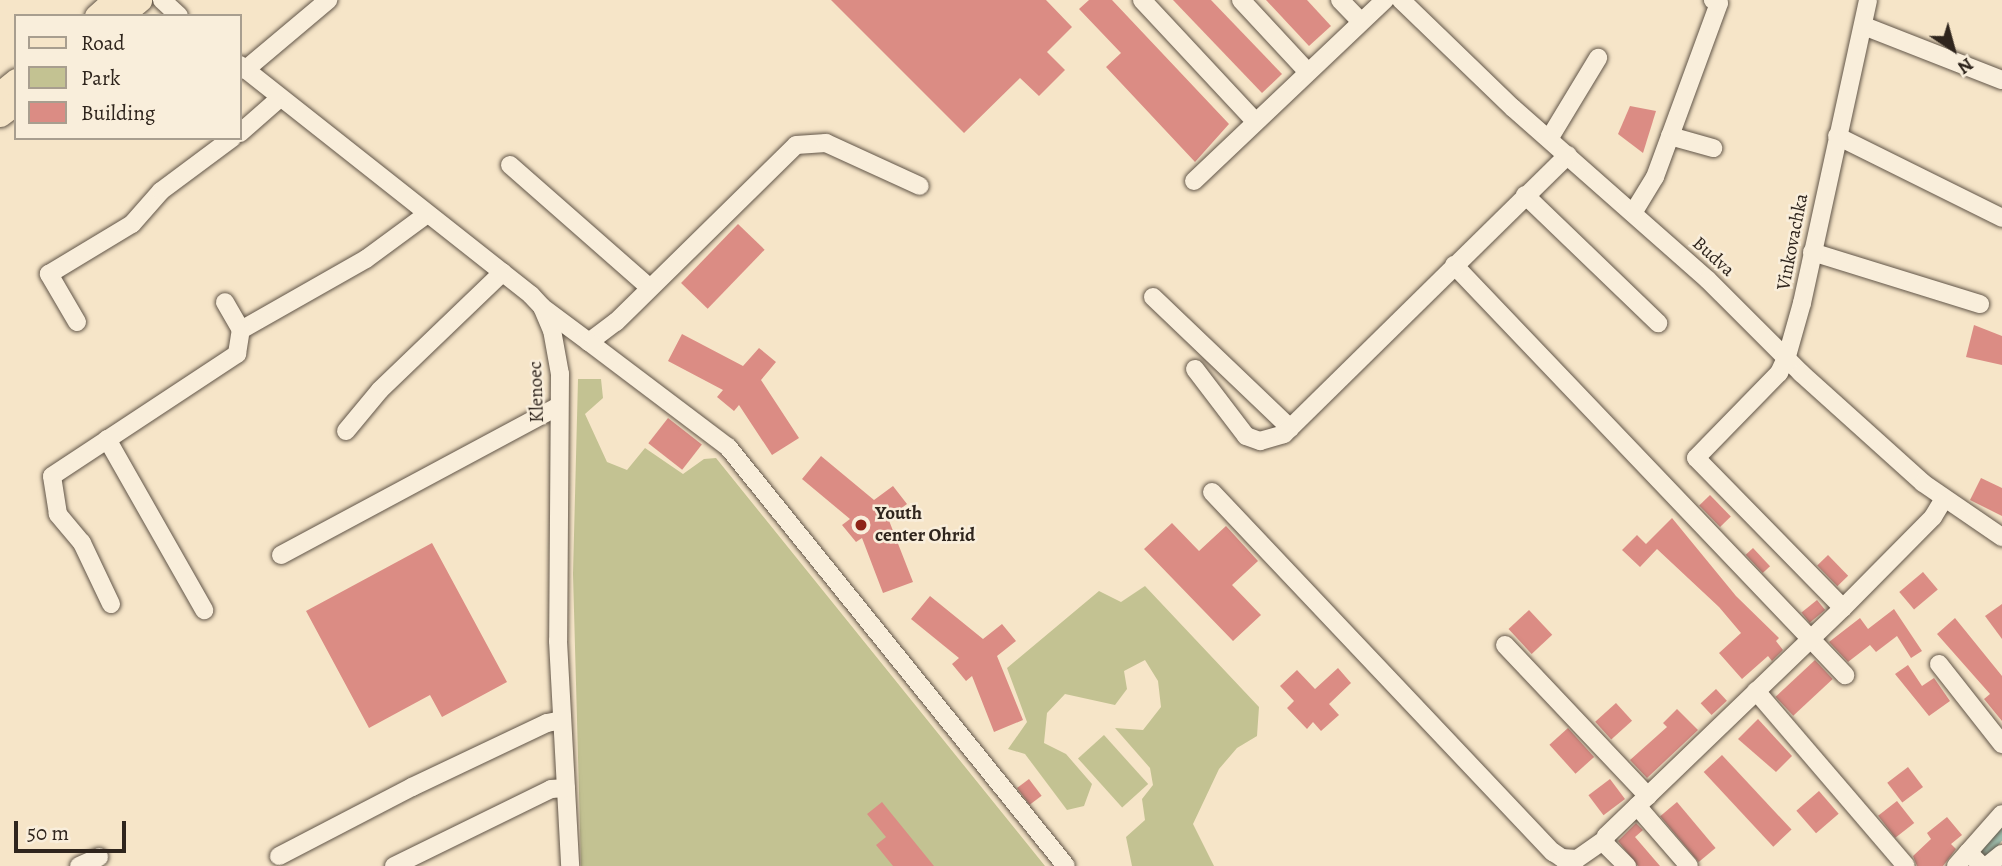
<!DOCTYPE html>
<html>
<head>
<meta charset="utf-8">
<style>
  body { margin:0 }
  #map { position:relative; width:2002px; height:866px; overflow:hidden; background:#f6e5c8; font-family:Alegreya,serif }
  div>[style] { position:absolute }
  .green>* { inset:0; background:#c3c292; transform-origin:0 0 }
  .canal>* { height:16px; margin:-8px; padding:0 8px; transform-origin:8px; border-radius:8px; background:#9ec0af }
  .building>* { inset:0; background:#db8c84; transform-origin:0 0 }
  .roads { filter:drop-shadow(0 0 2px #615548) drop-shadow(0 0 2px #615548) }
  .minor>* { height:18px; margin:-9px; padding:0 9px; transform-origin:9px; border-radius:9px; background:#f9eedb }
  .major>* { height:23px; margin:-11.5px; padding:0 11.5px; transform-origin:11.5px; border-radius:11.5px; background:#f6e5c8 }
  .dots>* { width:19px; height:19px; translate:-50% -50%; box-sizing:border-box; border:4px solid #f9eedb; border-radius:50% }
  span { translate:-50% -50%; white-space:nowrap; text-align:center; line-height:1.15; -webkit-text-stroke:5px #f9eedb; paint-order:stroke }
  .street-label { font-size:19px; color:#2f251d }
  .poi-label { font-size:19px; color:#2f251d; font-weight:700 }
  .left { translate:0 -50%; text-align:left }
  .legend { position:absolute; left:14px; top:14px; width:228px; height:126px; box-sizing:border-box; background:#f9eedb; border:2px solid #a89e8f; margin:0; padding:9px 12px; list-style:none; font-size:21px; color:#2f251d }
  .legend li { display:flex; align-items:center; gap:14px; height:35px }
  .legend b { width:35px; border:2px solid #a89e8f }
  .north { position:absolute; left:1918px; top:14px; width:70px; height:70px; -webkit-text-stroke:5px #f9eedb; paint-order:stroke; rotate:144deg; font-size:19px; font-weight:700; line-height:28px; text-align:center; color:#2f251d }
  .north::after { content:''; display:block; margin:auto; width:24px; height:32px; background:#2f251d; clip-path:polygon(50% 0,100% 100%,50% 72%,0 100%) }
  .scale { position:absolute; left:14px; top:821px; width:112px; height:32px; box-sizing:border-box; border:4px solid #2f251d; border-top:0; padding-left:9px; font-size:21px; line-height:24px; white-space:nowrap; color:#2f251d; -webkit-text-stroke:5px #f9eedb; paint-order:stroke }
</style>
</head>
<body>
<div id="map">
  <div class="green">
    <i style="clip-path:polygon(578px 379px,601px 379px,603px 398px,585px 414px,607px 462px,627px 470px,645px 448px,683px 474px,704px 459px,716px 458px,1045px 866px,581px 866px,573px 574px)"></i>
    <i style="clip-path:polygon(1145px 586px,1259px 707px,1257px 736px,1237px 748px,1219px 769px,1193px 824px,1214px 866px,1132px 866px,1126px 837px,1145px 820px,1142px 799px,1153px 785px,1150px 768px,1115px 728px,1143px 730px,1161px 707px,1158px 681px,1145px 660px,1124px 671px,1127px 689px,1115px 705px,1065px 694px,1047px 713px,1044px 743px,1066px 754px,1092px 784px,1084px 806px,1067px 810px,1025px 754px,1008px 749px,1027px 722px,1007px 668px,1099px 591px,1121px 602px)"></i>
    <i style="left:1104px;top:735px;width:66px;height:35px;rotate:48deg"></i>
  </div>
  <div class="canal">
    <i style="left:1971px;top:866px;width:49px;rotate:-50.8deg"></i>
  </div>
  <div class="building">
    <i style="clip-path:polygon(831px 0,1046px 0,1072px 27px,1047px 52px,1065px 70px,1039px 96px,1020px 78px,964px 133px)"></i>
    <i style="clip-path:polygon(1089px 0,1112px 0,1229px 124px,1195px 162px,1106px 67px,1121px 53px,1079px 9px)"></i>
    <i style="clip-path:polygon(1173px 0,1211px 0,1282px 74px,1262px 93px)"></i>
    <i style="clip-path:polygon(1266px 0,1307px 0,1331px 26px,1309px 46px)"></i>
    <i style="clip-path:polygon(1630px 106px,1656px 111px,1643px 153px,1618px 134px)"></i>
    <i style="left:738px;top:224px;width:37px;height:82px;rotate:44deg"></i>
    <i style="clip-path:polygon(1974px 325px,2002px 336px,2002px 365px,1966px 357px)"></i>
    <i style="clip-path:polygon(682px 334px,743px 366px,759px 348px,776px 362px,761px 380px,799px 438px,772px 455px,739px 405px,734px 411px,717px 397px,723px 390px,668px 361px)"></i>
    <i style="left:668px;top:418px;width:43px;height:32px;rotate:38deg"></i>
    <i style="clip-path:polygon(821px 456px,874px 500px,893px 486px,907px 504px,888px 518px,913px 582px,883px 593px,862px 538px,856px 542px,842px 525px,850px 519px,802px 479px)"></i>
    <i style="clip-path:polygon(1981px 478px,2002px 488px,2002px 516px,1970px 500px)"></i>
    <i style="left:1710px;top:495px;width:30px;height:15px;rotate:46deg"></i>
    <i style="clip-path:polygon(1672px 518px,1736px 596px,1779px 638px,1776px 641px,1783px 650px,1772px 661px,1768px 656px,1742px 679px,1719px 653px,1741px 633px,1719px 607px,1657px 549px,1640px 567px,1622px 550px,1637px 535px,1646px 544px)"></i>
    <i style="clip-path:polygon(1172px 523px,1199px 551px,1226px 526px,1258px 561px,1232px 585px,1261px 615px,1233px 641px,1144px 549px)"></i>
    <i style="clip-path:polygon(432px 543px,507px 682px,442px 717px,430px 695px,369px 728px,306px 611px)"></i>
    <i style="left:1753px;top:548px;width:25px;height:10px;rotate:47deg"></i>
    <i style="left:1828px;top:555px;width:29px;height:15px;rotate:46deg"></i>
    <i style="left:1923px;top:572px;width:23px;height:31px;rotate:50deg"></i>
    <i style="clip-path:polygon(930px 596px,983px 639px,1002px 624px,1016px 641px,997px 656px,1023px 720px,994px 732px,972px 676px,966px 681px,952px 664px,959px 658px,911px 619px)"></i>
    <i style="left:1817px;top:600px;width:13px;height:20px;rotate:51deg"></i>
    <i style="clip-path:polygon(2002px 604px,2002px 639px,1985px 616px)"></i>
    <i style="clip-path:polygon(1894px 609px,1922px 651px,1911px 658px,1897px 636px,1876px 652px,1870px 645px,1848px 662px,1829px 642px,1860px 618px,1868px 629px)"></i>
    <i style="left:1529px;top:610px;width:34px;height:28px;rotate:47deg"></i>
    <i style="clip-path:polygon(1955px 618px,2002px 676px,2002px 721px,1984px 699px,1990px 694px,1937px 634px)"></i>
    <i style="left:1815px;top:660px;width:26px;height:54px;rotate:47deg"></i>
    <i style="clip-path:polygon(1908px 665px,1922px 686px,1934px 678px,1950px 701px,1929px 716px,1895px 674px)"></i>
    <i style="clip-path:polygon(1338px 668px,1351px 683px,1329px 704px,1339px 715px,1321px 731px,1313px 722px,1307px 729px,1287px 708px,1294px 701px,1280px 686px,1297px 670px,1315px 689px)"></i>
    <i style="left:1716px;top:689px;width:16px;height:21px;rotate:47deg"></i>
    <i style="left:1616px;top:703px;width:24px;height:28px;rotate:48deg"></i>
    <i style="clip-path:polygon(1677px 709px,1698px 730px,1647px 778px,1630px 760px,1667px 727px,1663px 723px)"></i>
    <i style="clip-path:polygon(1758px 719px,1792px 756px,1776px 772px,1738px 739px)"></i>
    <i style="left:1568px;top:728px;width:39px;height:25px;rotate:48deg"></i>
    <i style="left:1722px;top:755px;width:102px;height:25px;rotate:47deg"></i>
    <i style="left:1908px;top:767px;width:25px;height:26px;rotate:53deg"></i>
    <i style="left:1029px;top:779px;width:21px;height:15px;rotate:53deg"></i>
    <i style="left:1610px;top:779px;width:25px;height:27px;rotate:53deg"></i>
    <i style="left:1819px;top:791px;width:30px;height:30px;rotate:49deg"></i>
    <i style="left:1897px;top:801px;width:28px;height:24px;rotate:52deg"></i>
    <i style="clip-path:polygon(882px 802px,934px 866px,893px 866px,876px 845px,886px 837px,867px 814px)"></i>
    <i style="left:1677px;top:802px;width:60px;height:22px;rotate:50deg"></i>
    <i style="clip-path:polygon(1947px 817px,1962px 835px,1951px 844px,1956px 849px,1943px 866px,1917px 866px,1913px 856px,1931px 839px,1927px 833px)"></i>
    <i style="clip-path:polygon(1636px 823px,1643px 830px,1635px 837px,1660px 866px,1638px 866px,1618px 841px)"></i>
  </div>
  <div class="roads">
    <div class="minor">
      <i style="left:162px;top:0;width:23px;rotate:43deg"></i>
      <i style="left:1142px;top:0;width:164px;rotate:47deg"></i>
      <i style="left:1241px;top:0;width:97px;rotate:47.1deg"></i>
      <i style="left:1340px;top:0;width:30px;rotate:46deg"></i>
      <i style="left:1401px;top:0;width:156px;rotate:44deg"></i>
      <i style="left:1513px;top:108px;width:260px;rotate:41.4deg"></i>
      <i style="left:1708px;top:280px;width:132px;rotate:45deg"></i>
      <i style="left:1801px;top:373px;width:164px;rotate:42deg"></i>
      <i style="left:1923px;top:483px;width:96px;rotate:34.4deg"></i>
      <i style="left:1864px;top:26px;width:148px;rotate:21.4deg"></i>
      <i style="left:240px;top:65px;width:371px;rotate:38.3deg"></i>
      <i style="left:531px;top:295px;width:16px;rotate:47deg"></i>
      <i style="left:542px;top:307px;width:25px;rotate:67deg"></i>
      <i style="left:552px;top:330px;width:45px;rotate:79.7deg"></i>
      <i style="left:560px;top:374px;width:267px;rotate:90.4deg"></i>
      <i style="left:558px;top:641px;width:225px;rotate:86.9deg"></i>
      <i style="left:245px;top:70px;width:109px;rotate:-40.1deg"></i>
      <i style="left:240px;top:133px;width:53px;rotate:-41.2deg"></i>
      <i style="left:1670px;top:136px;width:45px;rotate:15.6deg"></i>
      <i style="left:1837px;top:136px;width:184px;rotate:26.4deg"></i>
      <i style="left:1549px;top:139px;width:95px;rotate:-58.8deg"></i>
      <i style="left:510px;top:165px;width:186px;rotate:41.3deg"></i>
      <i style="left:1194px;top:181px;width:263px;rotate:-43.5deg"></i>
      <i style="left:1525px;top:195px;width:185px;rotate:43.9deg"></i>
      <i style="left:1633px;top:213px;width:42px;rotate:-58.6deg"></i>
      <i style="left:1655px;top:177px;width:185px;rotate:-69.8deg"></i>
      <i style="left:1719px;top:3px;width:7px;rotate:-153deg"></i>
      <i style="left:1812px;top:252px;width:176px;rotate:17.2deg"></i>
      <i style="left:1454px;top:265px;width:567px;rotate:46.36deg"></i>
      <i style="left:1153px;top:297px;width:190px;rotate:43.7deg"></i>
      <i style="left:542px;top:307px;width:59px;rotate:36.7deg"></i>
      <i style="left:589px;top:342px;width:34px;rotate:-37deg"></i>
      <i style="left:616px;top:322px;width:252px;rotate:-44.5deg"></i>
      <i style="left:796px;top:145px;width:30px;rotate:-4deg"></i>
      <i style="left:826px;top:143px;width:103px;rotate:24.6deg"></i>
      <i style="left:77px;top:322px;width:56px;rotate:-120.3deg"></i>
      <i style="left:49px;top:274px;width:97px;rotate:-31.1deg"></i>
      <i style="left:132px;top:224px;width:44px;rotate:-48.7deg"></i>
      <i style="left:161px;top:191px;width:89px;rotate:-36.7deg"></i>
      <i style="left:241px;top:330px;width:144px;rotate:-29.6deg"></i>
      <i style="left:366px;top:259px;width:76px;rotate:-36.4deg"></i>
      <i style="left:589px;top:342px;width:174px;rotate:37.1deg"></i>
      <i style="left:728px;top:447px;width:538px;rotate:51.11deg"></i>
      <i style="left:1195px;top:369px;width:84px;rotate:52.7deg"></i>
      <i style="left:1246px;top:436px;width:15px;rotate:20deg"></i>
      <i style="left:1260px;top:441px;width:25px;rotate:-16deg"></i>
      <i style="left:1284px;top:434px;width:398px;rotate:-44.5deg"></i>
      <i style="left:346px;top:431px;width:53px;rotate:-50.3deg"></i>
      <i style="left:380px;top:390px;width:170px;rotate:-43.8deg"></i>
      <i style="left:107px;top:439px;width:197px;rotate:60.4deg"></i>
      <i style="left:1212px;top:492px;width:496px;rotate:46.6deg"></i>
      <i style="left:1553px;top:852px;width:11px;rotate:34deg"></i>
      <i style="left:1562px;top:858px;width:15px;rotate:4deg"></i>
      <i style="left:1577px;top:859px;width:33px;rotate:-35deg"></i>
      <i style="left:281px;top:555px;width:315px;rotate:-28.2deg"></i>
      <i style="left:111px;top:604px;width:68px;rotate:-115.4deg"></i>
      <i style="left:82px;top:543px;width:38px;rotate:-130deg"></i>
      <i style="left:58px;top:514px;width:38px;rotate:-99deg"></i>
      <i style="left:52px;top:476px;width:222px;rotate:-33.4deg"></i>
      <i style="left:237px;top:354px;width:24px;rotate:-81deg"></i>
      <i style="left:241px;top:330px;width:32px;rotate:-120deg"></i>
      <i style="left:1843px;top:608px;width:210px;rotate:-134.4deg"></i>
      <i style="left:1696px;top:458px;width:119px;rotate:-45.7deg"></i>
      <i style="left:1779px;top:373px;width:19px;rotate:-65deg"></i>
      <i style="left:1787px;top:356px;width:55px;rotate:-74.2deg"></i>
      <i style="left:1802px;top:303px;width:310px;rotate:-77.7deg"></i>
      <i style="left:1505px;top:645px;width:208px;rotate:46.6deg"></i>
      <i style="left:1939px;top:664px;width:102px;rotate:51.8deg"></i>
      <i style="left:1756px;top:691px;width:230px;rotate:49.4deg"></i>
      <i style="left:1637px;top:806px;width:79px;rotate:49.1deg"></i>
      <i style="left:1968px;top:852px;width:20px;rotate:45deg"></i>
      <i style="left:279px;top:856px;width:150px;rotate:-27.4deg"></i>
      <i style="left:412px;top:787px;width:149px;rotate:-25.4deg"></i>
      <i style="left:547px;top:723px;width:15px;rotate:-11deg"></i>
      <i style="left:79px;top:866px;width:22px;rotate:-24deg"></i>
      <i style="left:394px;top:866px;width:175px;rotate:-26.1deg"></i>
      <i style="left:551px;top:789px;width:15px;rotate:-4deg"></i>
      <i style="left:1627px;top:866px;width:31px;rotate:-135deg"></i>
      <i style="left:1605px;top:844px;width:8px;rotate:-83deg"></i>
      <i style="left:1606px;top:836px;width:329px;rotate:-43.9deg"></i>
      <i style="left:1843px;top:608px;width:128px;rotate:-45.3deg"></i>
      <i style="left:1933px;top:517px;width:21px;rotate:-59deg"></i>
      <i style="left:1956px;top:866px;width:69px;rotate:-48.5deg"></i>
      <i style="left:1987px;top:866px;width:19px;rotate:-39deg"></i>
    </div>
    <div class="major">
      <i style="left:96px;top:16px;width:24px;rotate:-42deg"></i>
      <i style="left:121px;top:16px;width:25px;rotate:-40deg"></i>
      <i style="left:0;top:93px;width:21px;rotate:-39deg"></i>
      <i style="left:0;top:115px;width:20px;rotate:-37deg"></i>
    </div>
  </div>
  <div class="dots">
    <i style="left:861px;top:525px;background:#8f2418"></i>
  </div>
  <div class="street-label">
    <span style="left:1793px;top:242px;rotate:-79deg">Vinkovachka</span>
    <span style="left:1713px;top:257px;rotate:42deg">Budva</span>
    <span style="left:537px;top:392px;rotate:-92deg">Klenoec</span>
  </div>
  <div class="poi-label">
    <span class="left" style="left:875px;top:525px">Youth<br>center Ohrid</span>
  </div>
  <ul class="legend">
  <li><b style="height:9px;background:#f6e5c8"></b>Road</li>
  <li><b style="height:19px;background:#c3c292"></b>Park</li>
  <li><b style="height:19px;background:#db8c84"></b>Building</li>
  </ul>
  <div class="north">N</div>
  <div class="scale">50 m</div>
</div>
</body>
</html>
